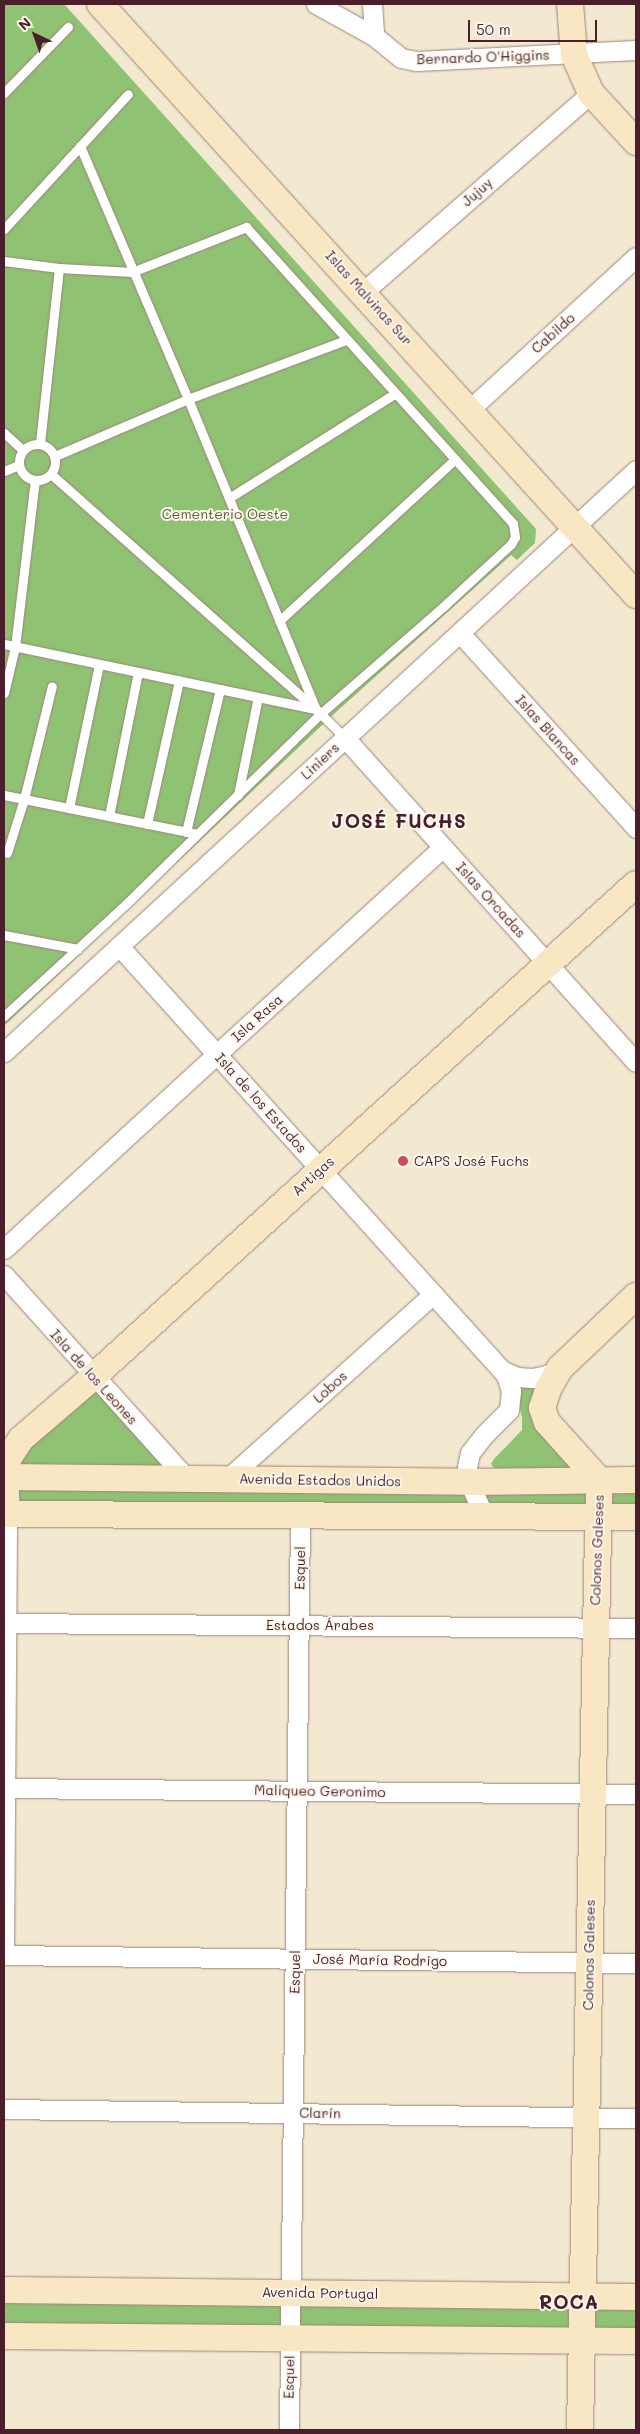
<!DOCTYPE html>
<html>
<head>
<meta charset="utf-8">
<style>
  body { margin:0 }
  #map { position:relative; width:640px; height:2434px; overflow:hidden; background:#f3e9d1; font-family:Mali,sans-serif }
  div>[style] { position:absolute }
  .green>* { inset:0; background:#90c273; transform-origin:0 0 }
  .roads { filter:drop-shadow(0 0 1px #9e847e) drop-shadow(0 0 1px #9e847e) }
  .lane>* { height:9px; margin:-4.5px; padding:0 4.5px; transform-origin:4.5px; border-radius:4.5px; background:#fff }
  .lane>.ring { margin:-4.5px; padding:0; box-sizing:content-box; background:none; border:9px solid #fff; border-radius:50% }
  .street>* { height:19px; margin:-9.5px; padding:0 9.5px; transform-origin:9.5px; border-radius:9.5px; background:#fff }
  .secondary>* { height:26px; margin:-13px; padding:0 13px; transform-origin:13px; border-radius:13px; background:#f9e7c3 }
  .dots>* { width:14px; height:14px; translate:-50% -50%; box-sizing:border-box; border:2px solid #fbf7ec; border-radius:50% }
  span { translate:-50% -50%; white-space:nowrap; text-align:center; line-height:1.15; -webkit-text-stroke:4px #fbf7ec; paint-order:stroke }
  .street-label { font-size:14px; color:#4a1f2b }
  .park-label { font-size:14px; color:#625844 }
  .poi-label { font-size:14px; color:#4a1f2b }
  .left { translate:0 -50%; text-align:left }
  .district-label { font-size:19px; color:#4a1f2b; font-weight:700; letter-spacing:1px }
  .frame { position:absolute; inset:0; border:5px solid #4a1f2b; pointer-events:none }
  .north { position:absolute; left:10px; top:10px; width:50px; height:50px; -webkit-text-stroke:4px #fbf7ec; paint-order:stroke; rotate:318deg; font-size:14px; font-weight:700; line-height:20px; text-align:center; color:#4a1f2b }
  .north::after { content:''; display:block; margin:auto; width:18px; height:22px; background:#4a1f2b; clip-path:polygon(50% 0,100% 100%,50% 72%,0 100%) }
  .scale { position:absolute; left:468px; top:20px; width:129px; height:22px; box-sizing:border-box; border:2px solid #4a1f2b; border-top:0; padding-left:6px; font-size:15px; line-height:18px; white-space:nowrap; color:#4a1f2b; -webkit-text-stroke:4px #fbf7ec; paint-order:stroke }
</style>
</head>
<body>
<div id="map">
  <div class="green">
    <i style="clip-path:polygon(4px 4px,64px 4px,536px 529px,535px 543px,517px 560px,511px 555px,335px 713px,4px 1026px)"></i>
    <i style="clip-path:polygon(93px 1377px,183px 1478px,636px 1480px,636px 1517px,4px 1514px,21px 1439px)"></i>
    <i style="clip-path:polygon(515px 1383px,546px 1384px,572px 1466px,569px 1472px,498px 1470px,493px 1467px,491px 1464px,494px 1459px,522px 1430px,522px 1418px)"></i>
    <i style="left:4px;top:2290px;width:632px;height:46px;rotate:1deg"></i>
  </div>
  <div class="roads">
    <div class="lane">
      <i style="left:4px;top:93px;width:92px;rotate:-45.9deg"></i>
      <i style="left:80px;top:146px;width:275px;rotate:66.9deg"></i>
      <i style="left:188px;top:399px;width:335px;rotate:67.6deg"></i>
      <i style="left:4px;top:229px;width:183px;rotate:-47.4deg"></i>
      <i style="left:4px;top:261px;width:55px;rotate:7.3deg"></i>
      <i style="left:59px;top:268px;width:73px;rotate:3.1deg"></i>
      <i style="left:132px;top:272px;width:123px;rotate:-21.5deg"></i>
      <i style="left:246px;top:227px;width:399px;rotate:48deg"></i>
      <i style="left:513px;top:524px;width:13px;rotate:81deg"></i>
      <i style="left:515px;top:537px;width:8px;rotate:120deg"></i>
      <i style="left:511px;top:544px;width:90px;rotate:137.3deg"></i>
      <i style="left:445px;top:605px;width:166px;rotate:138.9deg"></i>
      <i style="left:320px;top:714px;width:270px;rotate:135.6deg"></i>
      <i style="left:127px;top:903px;width:167px;rotate:137.4deg"></i>
      <i style="left:4px;top:433px;width:25px;rotate:42deg"></i>
      <i style="left:40px;top:443px;width:176px;rotate:-83.8deg"></i>
      <i class="ring" style="left:19px;top:444px;width:27px;height:27px"></i>
      <i style="left:55px;top:456px;width:145px;rotate:-23.2deg"></i>
      <i style="left:188px;top:399px;width:169px;rotate:-20.5deg"></i>
      <i style="left:4px;top:471px;width:16px;rotate:-22deg"></i>
      <i style="left:51px;top:474px;width:354px;rotate:41.6deg"></i>
      <i style="left:316px;top:709px;width:41px;rotate:45deg"></i>
      <i style="left:229px;top:498px;width:195px;rotate:-32.2deg"></i>
      <i style="left:279px;top:621px;width:239px;rotate:-42.6deg"></i>
      <i style="left:4px;top:644px;width:318px;rotate:11.8deg"></i>
      <i style="left:4px;top:693px;width:47px;rotate:-76.6deg"></i>
      <i style="left:15px;top:647px;width:168px;rotate:-83.2deg"></i>
      <i style="left:4px;top:795px;width:197px;rotate:11.4deg"></i>
      <i style="left:238px;top:795px;width:100px;rotate:-78.5deg"></i>
      <i style="left:69px;top:808px;width:147px;rotate:-78.2deg"></i>
      <i style="left:109px;top:816px;width:147px;rotate:-78.6deg"></i>
      <i style="left:147px;top:824px;width:147px;rotate:-77.4deg"></i>
      <i style="left:186px;top:832px;width:147px;rotate:-76.6deg"></i>
      <i style="left:7px;top:853px;width:57px;rotate:-72.5deg"></i>
      <i style="left:24px;top:799px;width:116px;rotate:-76.1deg"></i>
      <i style="left:4px;top:935px;width:75px;rotate:10.7deg"></i>
    </div>
    <div class="street">
      <i style="left:316px;top:4px;width:66px;rotate:28.9deg"></i>
      <i style="left:374px;top:36px;width:35px;rotate:39deg"></i>
      <i style="left:401px;top:58px;width:16px;rotate:11deg"></i>
      <i style="left:417px;top:61px;width:219px;rotate:-2.9deg"></i>
      <i style="left:372px;top:4px;width:32px;rotate:86deg"></i>
      <i style="left:363px;top:292px;width:303px;rotate:-41.1deg"></i>
      <i style="left:470px;top:409px;width:225px;rotate:-42.5deg"></i>
      <i style="left:460px;top:633px;width:263px;rotate:47.9deg"></i>
      <i style="left:345px;top:738px;width:435px;rotate:48.1deg"></i>
      <i style="left:119px;top:946px;width:578px;rotate:47.95deg"></i>
      <i style="left:506px;top:1375px;width:17px;rotate:73deg"></i>
      <i style="left:511px;top:1391px;width:19px;rotate:96deg"></i>
      <i style="left:509px;top:1410px;width:35px;rotate:135deg"></i>
      <i style="left:484px;top:1435px;width:23px;rotate:128deg"></i>
      <i style="left:470px;top:1453px;width:14px;rotate:102deg"></i>
      <i style="left:467px;top:1467px;width:15px;rotate:82deg"></i>
      <i style="left:469px;top:1482px;width:36px;rotate:66deg"></i>
      <i style="left:4px;top:1052px;width:859px;rotate:-42.64deg"></i>
      <i style="left:4px;top:1249px;width:595px;rotate:-42.48deg"></i>
      <i style="left:4px;top:1275px;width:273px;rotate:48.1deg"></i>
      <i style="left:503px;top:1371px;width:15px;rotate:23deg"></i>
      <i style="left:517px;top:1377px;width:15px;rotate:4deg"></i>
      <i style="left:532px;top:1378px;width:15px;rotate:-11deg"></i>
      <i style="left:547px;top:1375px;width:15px;rotate:-28deg"></i>
      <i style="left:227px;top:1479px;width:277px;rotate:-41.9deg"></i>
      <i style="left:4px;top:1623px;width:632px;rotate:0.45deg"></i>
      <i style="left:4px;top:1788px;width:632px;rotate:0.54deg"></i>
      <i style="left:4px;top:1954px;width:440px;rotate:-89.6deg"></i>
      <i style="left:4px;top:1955px;width:632px;rotate:0.73deg"></i>
      <i style="left:4px;top:2109px;width:632px;rotate:0.82deg"></i>
      <i style="left:289px;top:2430px;width:915px;rotate:-89.31deg"></i>
    </div>
    <div class="secondary">
      <i style="left:100px;top:4px;width:798px;rotate:47.79deg"></i>
      <i style="left:570px;top:4px;width:51px;rotate:85.5deg"></i>
      <i style="left:574px;top:55px;width:42px;rotate:65.9deg"></i>
      <i style="left:591px;top:93px;width:67px;rotate:47.4deg"></i>
      <i style="left:4px;top:1477px;width:465px;rotate:0.6deg"></i>
      <i style="left:469px;top:1482px;width:167px;rotate:-0.7deg"></i>
      <i style="left:599px;top:1480px;width:78px;rotate:-131.9deg"></i>
      <i style="left:547px;top:1422px;width:15px;rotate:-110deg"></i>
      <i style="left:542px;top:1408px;width:20px;rotate:-72deg"></i>
      <i style="left:548px;top:1389px;width:24px;rotate:-60deg"></i>
      <i style="left:560px;top:1368px;width:105px;rotate:-43.5deg"></i>
      <i style="left:4px;top:1514px;width:632px;rotate:0.27deg"></i>
      <i style="left:7px;top:1514px;width:37px;rotate:-93deg"></i>
      <i style="left:5px;top:1477px;width:18px;rotate:-81deg"></i>
      <i style="left:8px;top:1459px;width:24px;rotate:-57deg"></i>
      <i style="left:21px;top:1439px;width:95px;rotate:-40.7deg"></i>
      <i style="left:93px;top:1377px;width:733px;rotate:-42.24deg"></i>
      <i style="left:4px;top:2290px;width:632px;rotate:0.63deg"></i>
      <i style="left:4px;top:2336px;width:632px;rotate:0.45deg"></i>
      <i style="left:580px;top:2430px;width:950px;rotate:-88.85deg"></i>
    </div>
  </div>
  <div class="dots">
    <i style="left:403px;top:1161px;background:#d1495b"></i>
  </div>
  <div class="street-label">
    <span style="left:483px;top:57px;rotate:-2deg">Bernardo O'Higgins</span>
    <span style="left:477px;top:192px;rotate:-41deg">Jujuy</span>
    <span style="left:369px;top:298px;rotate:48deg">Islas Malvinas Sur</span>
    <span style="left:553px;top:333px;rotate:-42deg">Cabildo</span>
    <span style="left:548px;top:730px;rotate:48deg">Islas Blancas</span>
    <span style="left:320px;top:761px;rotate:-43deg">Liniers</span>
    <span style="left:491px;top:900px;rotate:48deg">Islas Orcadas</span>
    <span style="left:257px;top:1018px;rotate:-42deg">Isla Rasa</span>
    <span style="left:261px;top:1103px;rotate:48deg">Isla de los Estados</span>
    <span style="left:313px;top:1176px;rotate:-42deg">Artigas</span>
    <span style="left:94px;top:1377px;rotate:48deg">Isla de los Leones</span>
    <span style="left:330px;top:1387px;rotate:-42deg">Lobos</span>
    <span style="left:320px;top:1480px;rotate:1deg">Avenida Estados Unidos</span>
    <span style="left:597px;top:1550px;rotate:-88deg">Colonos Galeses</span>
    <span style="left:300px;top:1568px;rotate:-89deg">Esquel</span>
    <span style="left:320px;top:1625px">Estados Árabes</span>
    <span style="left:320px;top:1791px;rotate:1deg">Maliqueo Geronimo</span>
    <span style="left:589px;top:1955px;rotate:-89deg">Colonos Galeses</span>
    <span style="left:380px;top:1960px;rotate:1deg">José María Rodrigo</span>
    <span style="left:295px;top:1972px;rotate:-89deg">Esquel</span>
    <span style="left:320px;top:2113px;rotate:1deg">Clarín</span>
    <span style="left:320px;top:2293px;rotate:1deg">Avenida Portugal</span>
    <span style="left:289px;top:2377px;rotate:-89deg">Esquel</span>
  </div>
  <div class="park-label">
    <span style="left:225px;top:514px">Cementerio Oeste</span>
  </div>
  <div class="poi-label">
    <span class="left" style="left:414px;top:1161px">CAPS José Fuchs</span>
  </div>
  <div class="district-label">
    <span style="left:399px;top:821px">JOSÉ FUCHS</span>
    <span style="left:569px;top:2302px">ROCA</span>
  </div>
  <div class="frame"></div>
  <div class="north">N</div>
  <div class="scale">50 m</div>
</div>
</body>
</html>
